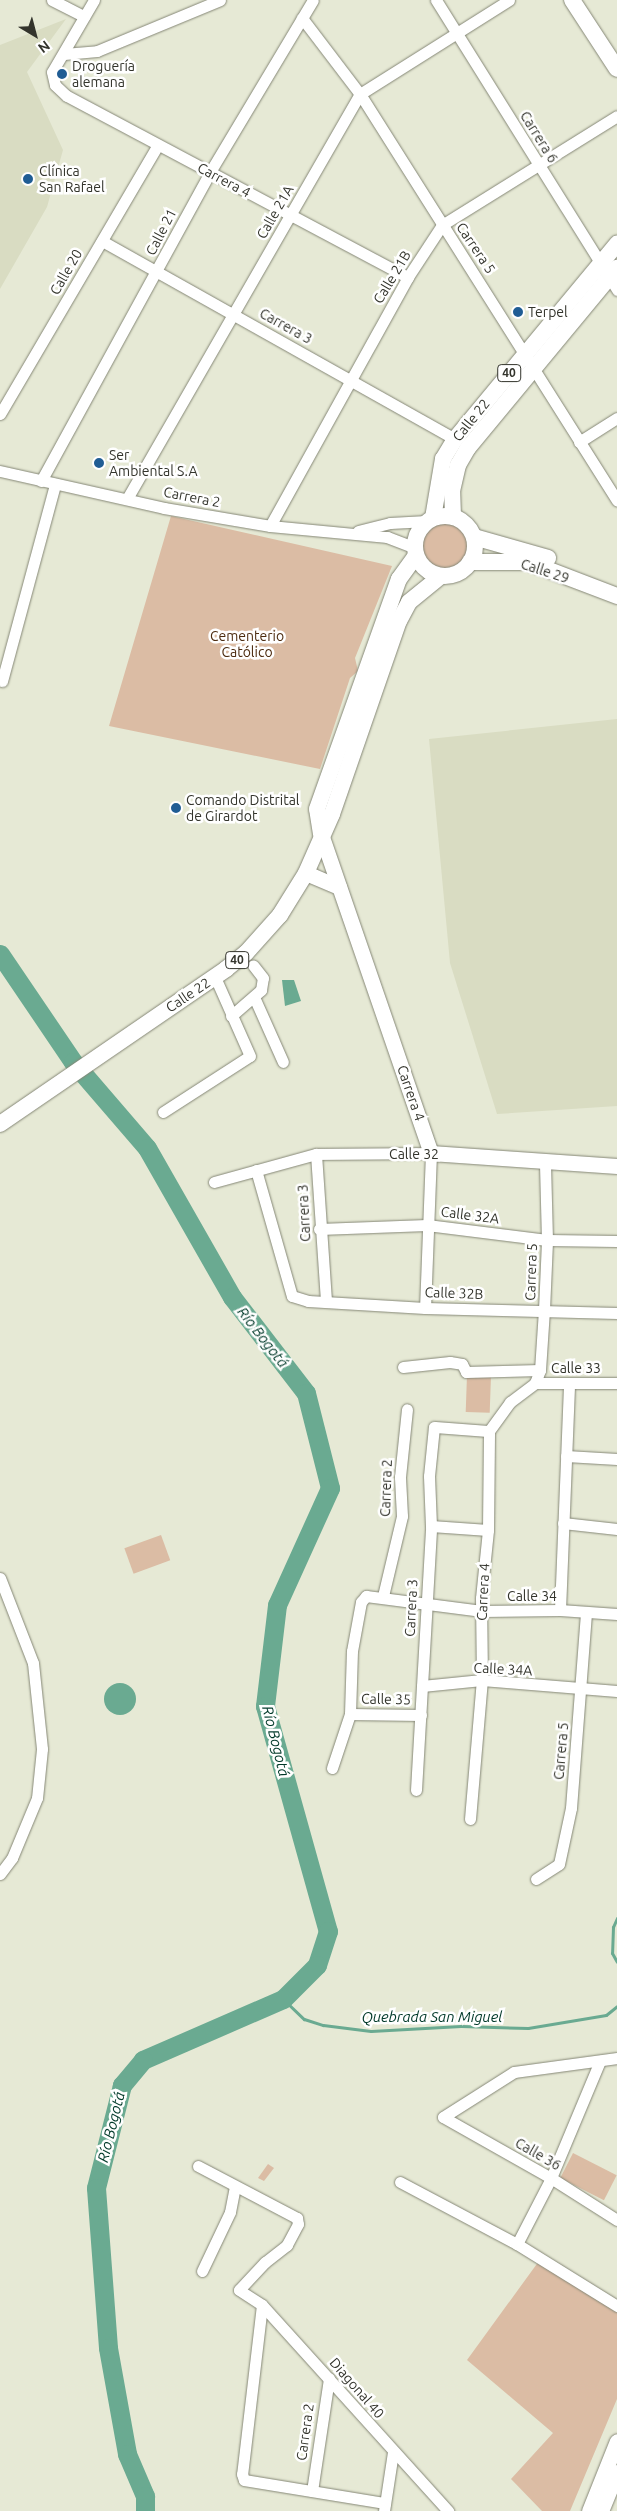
<!DOCTYPE html>
<html>
<head>
<meta charset="utf-8">
<style>
  body { margin:0 }
  #map { position:relative; width:617px; height:2511px; overflow:hidden; background:#e6e9d5; font-family:Ubuntu,sans-serif }
  div>[style] { position:absolute }
  .built>* { inset:0; background:#d9dcc2 }
  .green>* { inset:0; background:#dbbca4; transform-origin:0 0 }
  .round { border-radius:50% }
  .water>* { inset:0; background:#6aaa91 }
  .stream>* { height:3px; margin:-1.5px; padding:0 1.5px; transform-origin:1.5px; border-radius:1.5px; background:#6aaa91 }
  .river>* { height:19px; margin:-9.5px; padding:0 9.5px; transform-origin:9.5px; border-radius:9.5px; background:#6aaa91 }
  .roads { filter:drop-shadow(0 0 1px #858776) drop-shadow(0 0 1px #858776) }
  .street>* { height:11px; margin:-5.5px; padding:0 5.5px; transform-origin:5.5px; border-radius:5.5px; background:#fff }
  .secondary>* { height:15px; margin:-7.5px; padding:0 7.5px; transform-origin:7.5px; border-radius:7.5px; background:#fff }
  .primary>* { height:16px; margin:-8px; padding:0 8px; transform-origin:8px; border-radius:8px; background:#fff }
  .primary>.ring { margin:-8px; padding:0; box-sizing:content-box; background:none; border:16px solid #fff; border-radius:50% }
  .dots>* { width:14px; height:14px; translate:-50% -50%; box-sizing:border-box; border:2px solid #fff; border-radius:50% }
  span { translate:-50% -50%; white-space:nowrap; text-align:center; line-height:1.15; -webkit-text-stroke:5px #fff; paint-order:stroke }
  .shield-label span { padding:1px 4px; background:#fff; border:1px solid; border-radius:4px; -webkit-text-stroke-width:0 }
  .shield-label { font-size:12px; color:#33342c; font-weight:700 }
  .poi-label { font-size:14px; color:#33342c }
  .left { translate:0 -50%; text-align:left }
  .street-label { font-size:14px; color:#33342c }
  .park-label { font-size:14px; color:#4d2c10 }
  .water-label { font-size:15px; color:#003929; font-style:italic }
  .north { position:absolute; left:10px; top:10px; width:50px; height:50px; -webkit-text-stroke:4px #fff; paint-order:stroke; rotate:143deg; font-size:14px; font-weight:700; line-height:20px; text-align:center; color:#33342c }
  .north::after { content:''; display:block; margin:auto; width:18px; height:22px; background:#33342c; clip-path:polygon(50% 0,100% 100%,50% 72%,0 100%) }
</style>
</head>
<body>
<div id="map">
  <div class="built">
    <i style="clip-path:polygon(66px 19px,27px 72px,63px 150px,47px 207px,0 289px,0 45px)"></i>
    <i style="clip-path:polygon(617px 719px,617px 1106px,497px 1114px,450px 963px,429px 739px)"></i>
  </div>
  <div class="green">
    <i style="clip-path:polygon(171px 516px,392px 566px,355px 658px,358px 671px,350px 678px,320px 769px,109px 726px)"></i>
    <i class="round" style="left:421px;top:521px;width:48px;height:48px"></i>
    <i style="left:467px;top:1375px;width:24px;height:37px;rotate:2deg"></i>
    <i style="left:161px;top:1535px;width:27px;height:39px;rotate:70deg"></i>
    <i style="left:573px;top:2153px;width:49px;height:28px;rotate:27deg"></i>
    <i style="clip-path:polygon(268px 2164px,274px 2168px,264px 2181px,258px 2178px)"></i>
    <i style="clip-path:polygon(539px 2261px,617px 2311px,617px 2399px,570px 2511px,542px 2511px,511px 2479px,553px 2433px,467px 2360px)"></i>
  </div>
  <div class="water">
    <i style="clip-path:polygon(282px 980px,294px 980px,301px 1001px,285px 1006px)"></i>
    <i class="round" style="left:104px;top:1683px;width:32px;height:32px"></i>
  </div>
  <div class="stream">
    <i style="left:617px;top:1918px;width:10px;rotate:114deg"></i>
    <i style="left:613px;top:1927px;width:26px;rotate:92deg"></i>
    <i style="left:612px;top:1953px;width:10px;rotate:61deg"></i>
    <i style="left:283px;top:1999px;width:29px;rotate:44deg"></i>
    <i style="left:304px;top:2019px;width:20px;rotate:18deg"></i>
    <i style="left:323px;top:2025px;width:48px;rotate:7.1deg"></i>
    <i style="left:371px;top:2031px;width:90px;rotate:-3.2deg"></i>
    <i style="left:461px;top:2026px;width:67px;rotate:1.7deg"></i>
    <i style="left:528px;top:2028px;width:79px;rotate:-9.5deg"></i>
    <i style="left:606px;top:2015px;width:14px;rotate:-39deg"></i>
  </div>
  <div class="river">
    <i style="left:0;top:954px;width:130px;rotate:55.9deg"></i>
    <i style="left:73px;top:1062px;width:113px;rotate:49.3deg"></i>
    <i style="left:147px;top:1148px;width:172px;rotate:60.3deg"></i>
    <i style="left:232px;top:1297px;width:121px;rotate:52.4deg"></i>
    <i style="left:306px;top:1393px;width:98px;rotate:75.8deg"></i>
    <i style="left:330px;top:1488px;width:128px;rotate:114.4deg"></i>
    <i style="left:277px;top:1605px;width:102px;rotate:96.8deg"></i>
    <i style="left:265px;top:1706px;width:234px;rotate:74.4deg"></i>
    <i style="left:328px;top:1931px;width:36px;rotate:108deg"></i>
    <i style="left:317px;top:1965px;width:48px;rotate:135deg"></i>
    <i style="left:283px;top:1999px;width:153px;rotate:156.5deg"></i>
    <i style="left:143px;top:2060px;width:33px;rotate:130deg"></i>
    <i style="left:122px;top:2085px;width:106px;rotate:104.2deg"></i>
    <i style="left:96px;top:2188px;width:160px;rotate:85.7deg"></i>
    <i style="left:108px;top:2348px;width:108px;rotate:79.8deg"></i>
    <i style="left:127px;top:2454px;width:46px;rotate:66.8deg"></i>
    <i style="left:145px;top:2496px;width:15px;rotate:90deg"></i>
  </div>
  <div class="roads">
    <div class="street">
      <i style="left:52px;top:0;width:36px;rotate:27deg"></i>
      <i style="left:94px;top:0;width:83px;rotate:120.3deg"></i>
      <i style="left:52px;top:72px;width:13px;rotate:77deg"></i>
      <i style="left:55px;top:85px;width:16px;rotate:43deg"></i>
      <i style="left:67px;top:96px;width:386px;rotate:28deg"></i>
      <i style="left:436px;top:0;width:342px;rotate:58deg"></i>
      <i style="left:302px;top:18px;width:96px;rotate:52.7deg"></i>
      <i style="left:360px;top:94px;width:481px;rotate:57.7deg"></i>
      <i style="left:64px;top:54px;width:33px;rotate:-5deg"></i>
      <i style="left:97px;top:51px;width:133px;rotate:-22.5deg"></i>
      <i style="left:102px;top:241px;width:405px;rotate:29.3deg"></i>
      <i style="left:0;top:414px;width:312px;rotate:-59.6deg"></i>
      <i style="left:579px;top:442px;width:45px;rotate:-32.3deg"></i>
      <i style="left:0;top:471px;width:168px;rotate:12.7deg"></i>
      <i style="left:164px;top:508px;width:108px;rotate:9.6deg"></i>
      <i style="left:270px;top:526px;width:118px;rotate:5.4deg"></i>
      <i style="left:387px;top:537px;width:30px;rotate:21deg"></i>
      <i style="left:41px;top:481px;width:352px;rotate:-61.3deg"></i>
      <i style="left:210px;top:172px;width:200px;rotate:-59.1deg"></i>
      <i style="left:128px;top:497px;width:465px;rotate:-60.1deg"></i>
      <i style="left:360px;top:94px;width:176px;rotate:-32.2deg"></i>
      <i style="left:270px;top:526px;width:285px;rotate:-61deg"></i>
      <i style="left:408px;top:277px;width:62px;rotate:-56.8deg"></i>
      <i style="left:442px;top:225px;width:206px;rotate:-31.9deg"></i>
      <i style="left:358px;top:531px;width:33px;rotate:-14deg"></i>
      <i style="left:390px;top:523px;width:37px;rotate:-3deg"></i>
      <i style="left:2px;top:681px;width:204px;rotate:-74.9deg"></i>
      <i style="left:254px;top:997px;width:71px;rotate:66deg"></i>
      <i style="left:231px;top:1016px;width:40px;rotate:-41deg"></i>
      <i style="left:261px;top:990px;width:12px;rotate:-81deg"></i>
      <i style="left:263px;top:978px;width:16px;rotate:-128deg"></i>
      <i style="left:163px;top:1112px;width:103px;rotate:-32.8deg"></i>
      <i style="left:250px;top:1056px;width:86px;rotate:-113.9deg"></i>
      <i style="left:316px;top:1154px;width:146px;rotate:86.1deg"></i>
      <i style="left:256px;top:1170px;width:131px;rotate:74.1deg"></i>
      <i style="left:292px;top:1296px;width:17px;rotate:17deg"></i>
      <i style="left:308px;top:1301px;width:117px;rotate:3.4deg"></i>
      <i style="left:425px;top:1308px;width:192px;rotate:1.5deg"></i>
      <i style="left:214px;top:1182px;width:106px;rotate:-15.4deg"></i>
      <i style="left:316px;top:1154px;width:115px;rotate:-0.5deg"></i>
      <i style="left:431px;top:1153px;width:155px;rotate:92.2deg"></i>
      <i style="left:319px;top:1229px;width:108px;rotate:-2.1deg"></i>
      <i style="left:427px;top:1225px;width:121px;rotate:7.1deg"></i>
      <i style="left:547px;top:1240px;width:70px;rotate:0.8deg"></i>
      <i style="left:403px;top:1367px;width:47px;rotate:-6.1deg"></i>
      <i style="left:450px;top:1362px;width:12px;rotate:9deg"></i>
      <i style="left:462px;top:1364px;width:9px;rotate:63deg"></i>
      <i style="left:466px;top:1372px;width:74px;rotate:-1.5deg"></i>
      <i style="left:535px;top:1383px;width:14px;rotate:-69deg"></i>
      <i style="left:540px;top:1370px;width:60px;rotate:-86.2deg"></i>
      <i style="left:544px;top:1310px;width:70px;rotate:-87.5deg"></i>
      <i style="left:547px;top:1240px;width:78px;rotate:-91.5deg"></i>
      <i style="left:535px;top:1383px;width:82px"></i>
      <i style="left:566px;top:1456px;width:51px;rotate:3.4deg"></i>
      <i style="left:563px;top:1523px;width:54px;rotate:6.3deg"></i>
      <i style="left:431px;top:1526px;width:57px;rotate:4deg"></i>
      <i style="left:0;top:1578px;width:91px;rotate:68.8deg"></i>
      <i style="left:33px;top:1663px;width:86px;rotate:84deg"></i>
      <i style="left:42px;top:1749px;width:49px;rotate:95.8deg"></i>
      <i style="left:37px;top:1798px;width:65px;rotate:112.6deg"></i>
      <i style="left:12px;top:1858px;width:20px;rotate:127deg"></i>
      <i style="left:383px;top:1596px;width:82px;rotate:-76.6deg"></i>
      <i style="left:402px;top:1516px;width:39px;rotate:-93deg"></i>
      <i style="left:400px;top:1477px;width:68px;rotate:-84.1deg"></i>
      <i style="left:560px;top:1610px;width:227px;rotate:-87.7deg"></i>
      <i style="left:422px;top:1686px;width:60px;rotate:-5.7deg"></i>
      <i style="left:482px;top:1680px;width:135px;rotate:4.7deg"></i>
      <i style="left:350px;top:1714px;width:71px;rotate:0.8deg"></i>
      <i style="left:332px;top:1768px;width:57px;rotate:-71.6deg"></i>
      <i style="left:350px;top:1714px;width:63px;rotate:-88.2deg"></i>
      <i style="left:352px;top:1651px;width:50px;rotate:-79.6deg"></i>
      <i style="left:361px;top:1602px;width:8px;rotate:-50deg"></i>
      <i style="left:366px;top:1596px;width:117px;rotate:7.4deg"></i>
      <i style="left:482px;top:1611px;width:78px;rotate:-0.7deg"></i>
      <i style="left:560px;top:1610px;width:57px;rotate:4deg"></i>
      <i style="left:416px;top:1790px;width:264px;rotate:-86.7deg"></i>
      <i style="left:431px;top:1526px;width:50px;rotate:-92.3deg"></i>
      <i style="left:429px;top:1476px;width:49px;rotate:-84.2deg"></i>
      <i style="left:434px;top:1427px;width:55px;rotate:4.2deg"></i>
      <i style="left:470px;top:1819px;width:140px;rotate:-85.1deg"></i>
      <i style="left:482px;top:1680px;width:82px;rotate:-90.7deg"></i>
      <i style="left:481px;top:1598px;width:68px;rotate:-84.1deg"></i>
      <i style="left:488px;top:1530px;width:99px;rotate:-89.4deg"></i>
      <i style="left:489px;top:1431px;width:36px;rotate:-54deg"></i>
      <i style="left:510px;top:1402px;width:31px;rotate:-37deg"></i>
      <i style="left:536px;top:1879px;width:27px;rotate:-33deg"></i>
      <i style="left:559px;top:1864px;width:57px;rotate:-77.9deg"></i>
      <i style="left:571px;top:1808px;width:196px;rotate:-85.6deg"></i>
      <i style="left:617px;top:2058px;width:104px;rotate:172.3deg"></i>
      <i style="left:514px;top:2072px;width:84px;rotate:147.6deg"></i>
      <i style="left:443px;top:2117px;width:124px;rotate:29.5deg"></i>
      <i style="left:551px;top:2178px;width:78px;rotate:32.5deg"></i>
      <i style="left:198px;top:2166px;width:112px;rotate:27.7deg"></i>
      <i style="left:297px;top:2218px;width:6px;rotate:81deg"></i>
      <i style="left:298px;top:2224px;width:24px;rotate:118deg"></i>
      <i style="left:287px;top:2245px;width:28px;rotate:142deg"></i>
      <i style="left:265px;top:2262px;width:38px;rotate:133deg"></i>
      <i style="left:239px;top:2290px;width:27px;rotate:33deg"></i>
      <i style="left:262px;top:2305px;width:278px;rotate:47.9deg"></i>
      <i style="left:400px;top:2182px;width:132px;rotate:27.9deg"></i>
      <i style="left:517px;top:2244px;width:118px;rotate:31.8deg"></i>
      <i style="left:517px;top:2244px;width:74px;rotate:-62.7deg"></i>
      <i style="left:551px;top:2178px;width:127px;rotate:-67.3deg"></i>
      <i style="left:202px;top:2271px;width:65px;rotate:-64.6deg"></i>
      <i style="left:230px;top:2212px;width:26px;rotate:-79deg"></i>
      <i style="left:262px;top:2305px;width:170px;rotate:96.7deg"></i>
      <i style="left:242px;top:2474px;width:6px;rotate:72deg"></i>
      <i style="left:244px;top:2480px;width:143px;rotate:9.3deg"></i>
      <i style="left:312px;top:2491px;width:114px;rotate:-81.4deg"></i>
      <i style="left:384px;top:2511px;width:60px;rotate:-81.3deg"></i>
    </div>
    <div class="secondary">
      <i style="left:321px;top:834px;width:337px;rotate:71deg"></i>
      <i style="left:431px;top:1153px;width:186px;rotate:4deg"></i>
      <i style="left:306px;top:873px;width:36px;rotate:23deg"></i>
      <i style="left:589px;top:2511px;width:75px;rotate:-68.2deg"></i>
      <i style="left:601px;top:2511px;width:42px;rotate:-67.7deg"></i>
    </div>
    <div class="primary">
      <i style="left:572px;top:0;width:82px;rotate:56.9deg"></i>
      <i class="ring" style="left:415px;top:516px;width:44px;height:44px"></i>
      <i style="left:453px;top:516px;width:25px;rotate:-92deg"></i>
      <i style="left:452px;top:491px;width:27px;rotate:-77deg"></i>
      <i style="left:458px;top:465px;width:20px;rotate:-60deg"></i>
      <i style="left:468px;top:448px;width:234px;rotate:-50.4deg"></i>
      <i style="left:433px;top:518px;width:60px;rotate:-80.4deg"></i>
      <i style="left:443px;top:459px;width:23px;rotate:-59deg"></i>
      <i style="left:455px;top:439px;width:254px;rotate:-50.3deg"></i>
      <i style="left:474px;top:537px;width:77px;rotate:15.8deg"></i>
      <i style="left:470px;top:562px;width:58px"></i>
      <i style="left:528px;top:562px;width:95px;rotate:20.9deg"></i>
      <i style="left:321px;top:834px;width:25px;rotate:-99deg"></i>
      <i style="left:317px;top:809px;width:244px;rotate:-70.4deg"></i>
      <i style="left:399px;top:579px;width:29px;rotate:-54deg"></i>
      <i style="left:0;top:1124px;width:274px;rotate:-34.4deg"></i>
      <i style="left:226px;top:969px;width:26px;rotate:-39deg"></i>
      <i style="left:246px;top:953px;width:51px;rotate:-48.2deg"></i>
      <i style="left:280px;top:915px;width:49px;rotate:-58.2deg"></i>
      <i style="left:306px;top:873px;width:64px;rotate:-66.2deg"></i>
      <i style="left:332px;top:814px;width:204px;rotate:-70.9deg"></i>
      <i style="left:399px;top:621px;width:21px;rotate:-62deg"></i>
      <i style="left:409px;top:602px;width:41px;rotate:-39.1deg"></i>
    </div>
  </div>
  <div class="dots">
    <i style="left:62px;top:74px;background:#205d94"></i>
    <i style="left:28px;top:179px;background:#205d94"></i>
    <i style="left:518px;top:312px;background:#205d94"></i>
    <i style="left:99px;top:463px;background:#205d94"></i>
    <i style="left:176px;top:808px;background:#205d94"></i>
  </div>
  <div class="shield-label">
    <span style="left:509px;top:373px">40</span>
    <span style="left:237px;top:960px">40</span>
  </div>
  <div class="poi-label">
    <span class="left" style="left:72px;top:74px">Droguería<br>alemana</span>
    <span class="left" style="left:39px;top:179px">Clínica<br>San Rafael</span>
    <span class="left" style="left:528px;top:312px">Terpel</span>
    <span class="left" style="left:109px;top:463px">Ser<br>Ambiental S.A</span>
    <span class="left" style="left:186px;top:808px">Comando Distrital<br>de Girardot</span>
  </div>
  <div class="street-label">
    <span style="left:539px;top:137px;rotate:58deg">Carrera 6</span>
    <span style="left:224px;top:180px;rotate:28deg">Carrera 4</span>
    <span style="left:275px;top:212px;rotate:-60deg">Calle 21A</span>
    <span style="left:161px;top:232px;rotate:-63deg">Calle 21</span>
    <span style="left:476px;top:248px;rotate:56deg">Carrera 5</span>
    <span style="left:66px;top:272px;rotate:-60deg">Calle 20</span>
    <span style="left:392px;top:277px;rotate:-59deg">Calle 21B</span>
    <span style="left:286px;top:326px;rotate:29deg">Carrera 3</span>
    <span style="left:471px;top:420px;rotate:-51deg">Calle 22</span>
    <span style="left:192px;top:497px;rotate:11deg">Carrera 2</span>
    <span style="left:545px;top:571px;rotate:18deg">Calle 29</span>
    <span style="left:188px;top:995px;rotate:-34deg">Calle 22</span>
    <span style="left:411px;top:1093px;rotate:71deg">Carrera 4</span>
    <span style="left:414px;top:1154px">Calle 32</span>
    <span style="left:304px;top:1213px;rotate:-93deg">Carrera 3</span>
    <span style="left:470px;top:1215px;rotate:7deg">Calle 32A</span>
    <span style="left:531px;top:1272px;rotate:-88deg">Carrera 5</span>
    <span style="left:454px;top:1293px;rotate:2deg">Calle 32B</span>
    <span style="left:576px;top:1368px">Calle 33</span>
    <span style="left:386px;top:1488px;rotate:-88deg">Carrera 2</span>
    <span style="left:483px;top:1592px;rotate:-87deg">Carrera 4</span>
    <span style="left:532px;top:1596px">Calle 34</span>
    <span style="left:411px;top:1608px;rotate:-87deg">Carrera 3</span>
    <span style="left:503px;top:1669px;rotate:3deg">Calle 34A</span>
    <span style="left:386px;top:1699px;rotate:1deg">Calle 35</span>
    <span style="left:561px;top:1751px;rotate:-85deg">Carrera 5</span>
    <span style="left:538px;top:2154px;rotate:30deg">Calle 36</span>
    <span style="left:357px;top:2388px;rotate:49deg">Diagonal 40</span>
    <span style="left:305px;top:2432px;rotate:-82deg">Carrera 2</span>
  </div>
  <div class="park-label">
    <span style="left:247px;top:644px">Cementerio<br>Católico</span>
  </div>
  <div class="water-label">
    <span style="left:263px;top:1337px;rotate:52deg">Río Bogotá</span>
    <span style="left:276px;top:1741px;rotate:76deg">Río Bogotá</span>
    <span style="left:432px;top:2017px">Quebrada San Miguel</span>
    <span style="left:111px;top:2127px;rotate:-76deg">Río Bogotá</span>
  </div>
  <div class="north">N</div>
</div>
</body>
</html>
